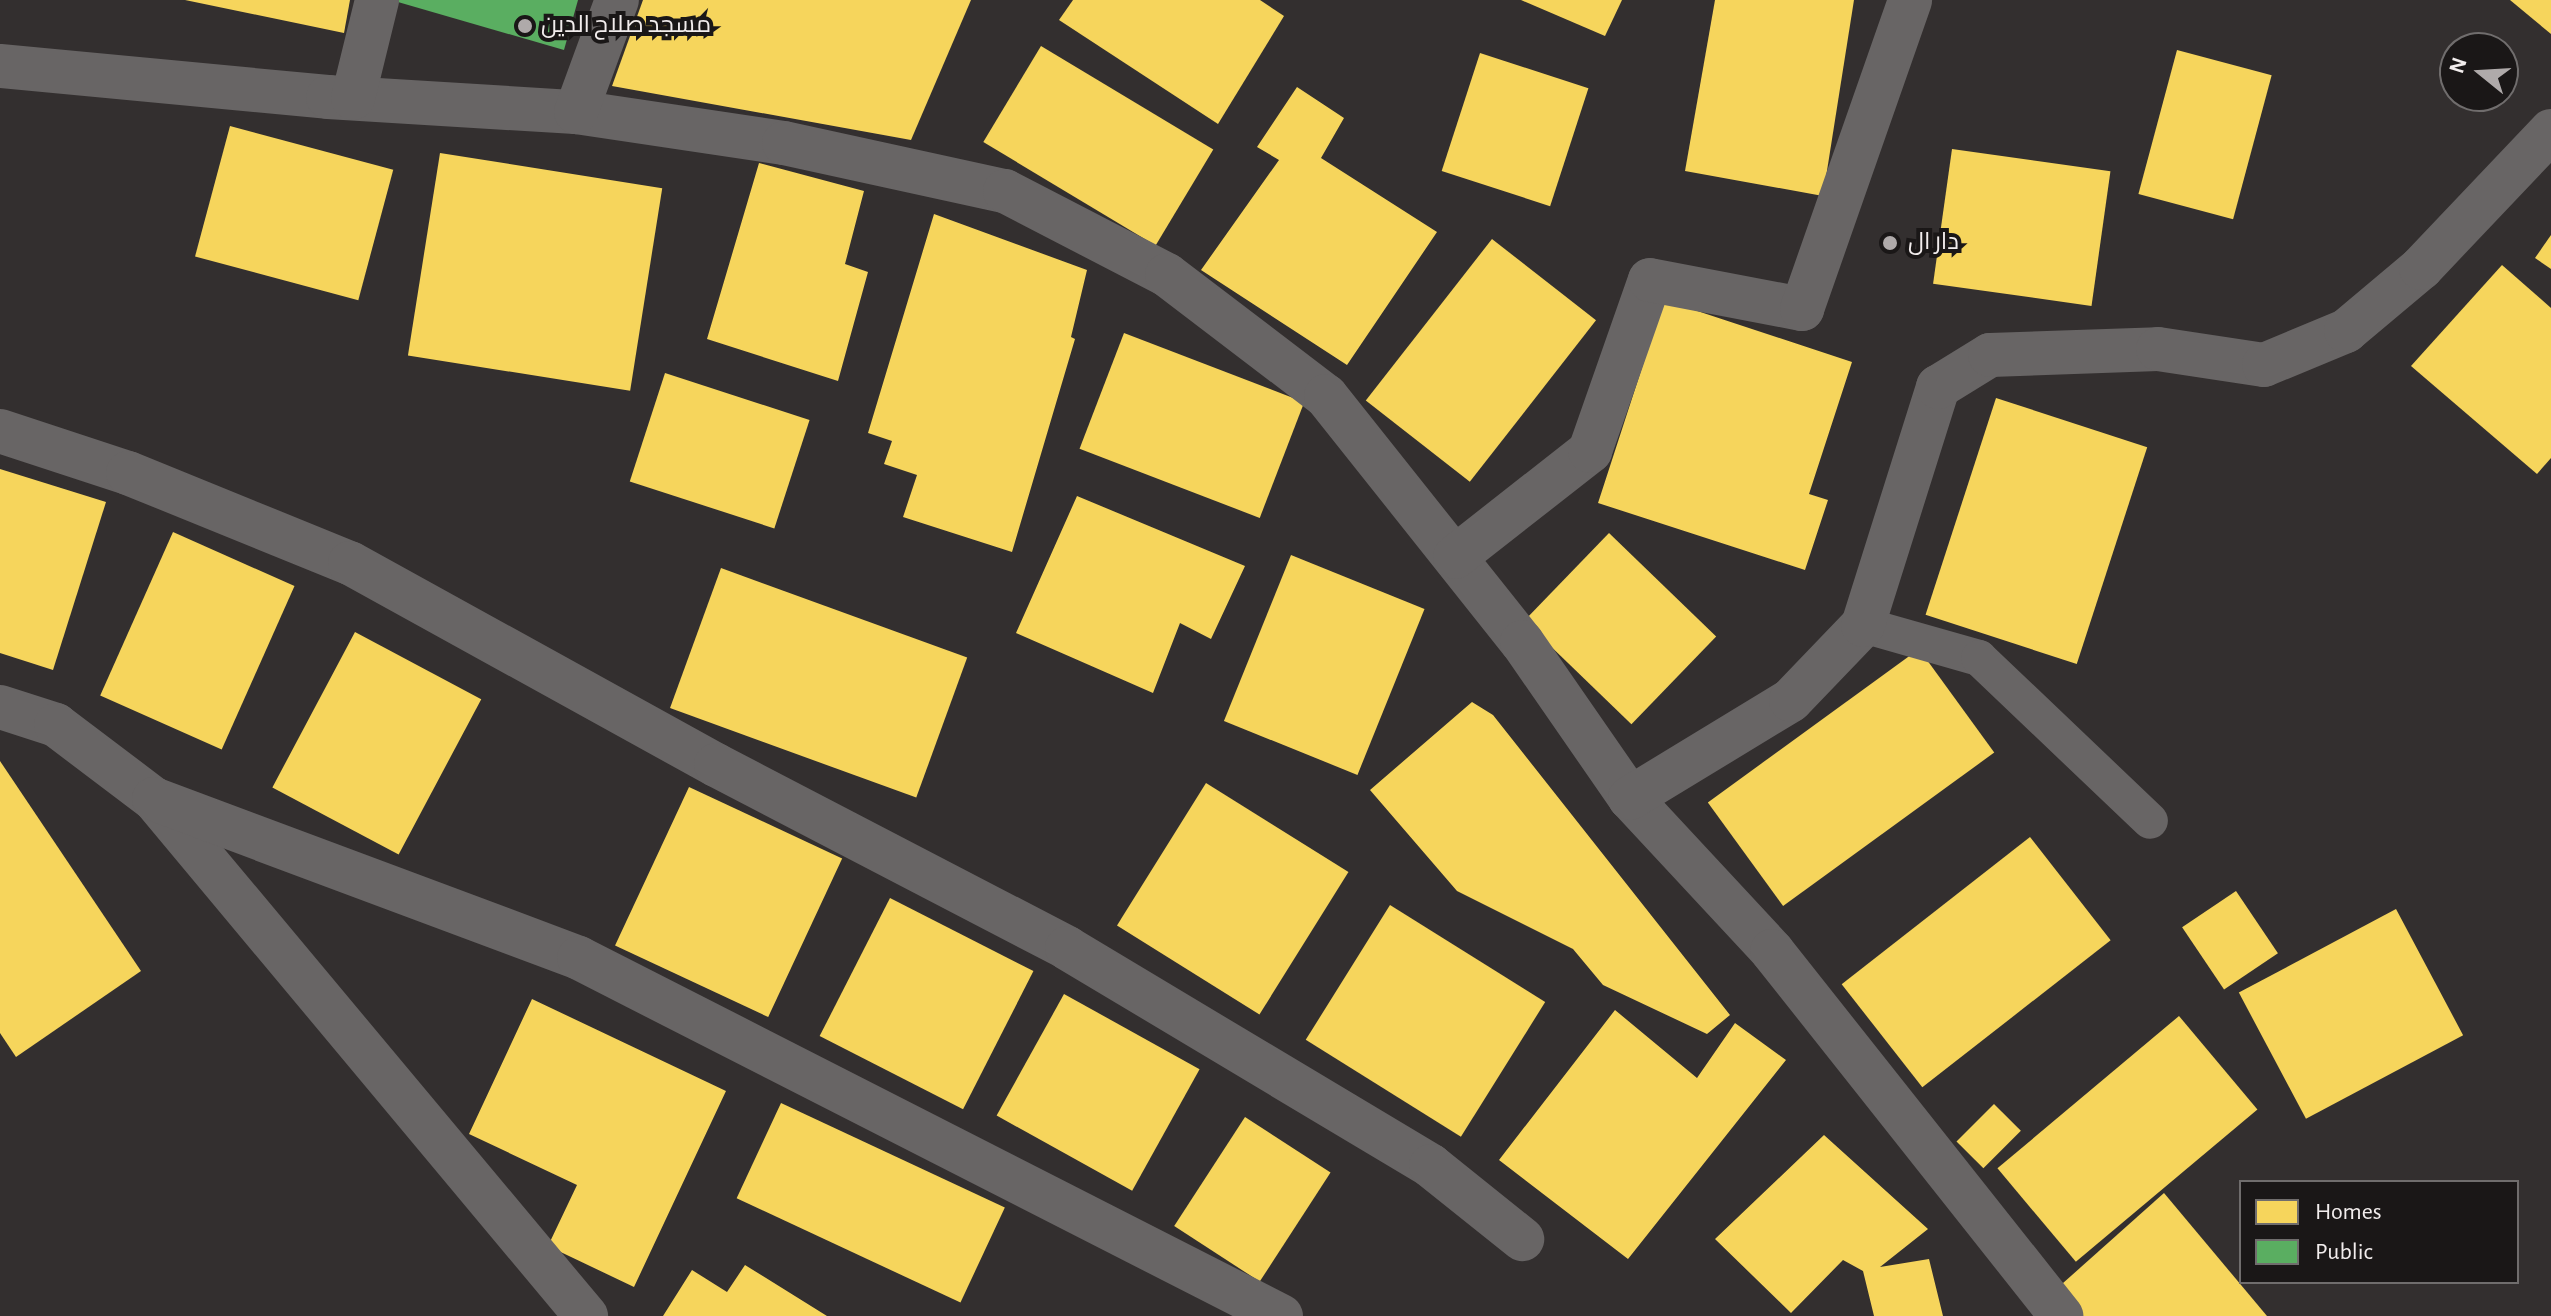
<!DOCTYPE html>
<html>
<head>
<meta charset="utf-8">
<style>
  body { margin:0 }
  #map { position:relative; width:2551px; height:1316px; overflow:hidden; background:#332f2f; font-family:"Alegreya Sans",Cairo,sans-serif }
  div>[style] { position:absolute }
  .homes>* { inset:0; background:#f6d55c; transform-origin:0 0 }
  .public>* { inset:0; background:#5aae61 }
  .lane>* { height:36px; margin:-18px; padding:0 18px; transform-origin:18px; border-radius:18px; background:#686565 }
  .street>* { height:44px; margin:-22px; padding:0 22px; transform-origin:22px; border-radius:22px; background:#686565 }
  .dots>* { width:22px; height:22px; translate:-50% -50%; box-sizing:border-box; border:4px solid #1a1717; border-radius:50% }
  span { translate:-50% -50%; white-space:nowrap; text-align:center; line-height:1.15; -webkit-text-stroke:8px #1a1717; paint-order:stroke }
  .poi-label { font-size:24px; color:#f2eded }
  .left { translate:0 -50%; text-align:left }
  .legend { position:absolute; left:2239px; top:1180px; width:280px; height:104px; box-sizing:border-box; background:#1a1717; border:2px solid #706d6d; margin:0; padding:10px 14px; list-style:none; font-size:24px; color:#f2eded }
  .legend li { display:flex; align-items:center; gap:16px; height:40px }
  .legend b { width:40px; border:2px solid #706d6d }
  .north { position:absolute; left:2439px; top:32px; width:80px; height:80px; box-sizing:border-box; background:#1a1717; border:2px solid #706d6d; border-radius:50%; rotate:288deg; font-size:22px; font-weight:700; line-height:32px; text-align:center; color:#f2eded }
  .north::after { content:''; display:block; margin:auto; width:28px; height:36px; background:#afaaaa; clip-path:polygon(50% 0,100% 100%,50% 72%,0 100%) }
</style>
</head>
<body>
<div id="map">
  <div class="homes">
    <i style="clip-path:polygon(185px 0,350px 0,344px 33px)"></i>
    <i style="clip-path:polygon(643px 0,971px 0,911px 140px,612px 86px)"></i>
    <i style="clip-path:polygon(1073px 0,1260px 0,1284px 16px,1218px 124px,1059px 20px)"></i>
    <i style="clip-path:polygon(1521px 0,1622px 0,1605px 36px)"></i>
    <i style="clip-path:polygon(1715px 0,1854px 0,1823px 196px,1685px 171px)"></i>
    <i style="clip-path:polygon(2510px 0,2551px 0,2551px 34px)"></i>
    <i style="left:1041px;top:46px;width:201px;height:112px;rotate:31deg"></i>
    <i style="left:2177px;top:50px;width:98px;height:149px;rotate:15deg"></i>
    <i style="left:1480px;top:53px;width:114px;height:124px;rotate:18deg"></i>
    <i style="clip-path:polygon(1297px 87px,1344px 118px,1321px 158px,1437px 232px,1347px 365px,1201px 270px,1279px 160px,1257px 147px)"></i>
    <i style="left:230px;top:126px;width:169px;height:135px;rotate:15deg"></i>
    <i style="left:1952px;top:149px;width:160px;height:136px;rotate:8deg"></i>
    <i style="left:440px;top:153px;width:225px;height:205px;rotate:9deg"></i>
    <i style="clip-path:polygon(759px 163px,864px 191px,845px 264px,868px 272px,838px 381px,707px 339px)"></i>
    <i style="clip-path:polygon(934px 214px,1087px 270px,1071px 337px,1075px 339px,1012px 552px,903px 517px,917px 475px,884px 464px,892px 441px,868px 433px)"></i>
    <i style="clip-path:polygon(2551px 235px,2551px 269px,2535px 258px)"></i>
    <i style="left:1492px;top:239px;width:132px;height:205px;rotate:38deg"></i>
    <i style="clip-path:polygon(2502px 265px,2551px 308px,2551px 458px,2537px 474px,2411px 366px)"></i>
    <i style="clip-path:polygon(1664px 300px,1852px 362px,1809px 494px,1828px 500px,1805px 570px,1598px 503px)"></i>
    <i style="left:1124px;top:333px;width:193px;height:124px;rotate:21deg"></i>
    <i style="left:665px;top:373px;width:152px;height:114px;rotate:18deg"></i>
    <i style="left:1996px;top:398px;width:159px;height:228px;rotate:18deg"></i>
    <i style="clip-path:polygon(0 469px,106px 502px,53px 670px,0 653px)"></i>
    <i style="clip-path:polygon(1077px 496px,1245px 566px,1211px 639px,1180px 623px,1153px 693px,1016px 633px)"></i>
    <i style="left:173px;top:532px;width:133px;height:179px;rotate:24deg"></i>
    <i style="left:1609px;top:533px;width:149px;height:122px;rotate:44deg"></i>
    <i style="left:1291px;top:555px;width:144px;height:179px;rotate:22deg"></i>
    <i style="left:721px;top:568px;width:262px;height:149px;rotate:20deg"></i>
    <i style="left:355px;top:632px;width:143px;height:176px;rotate:28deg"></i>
    <i style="left:1919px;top:649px;width:128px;height:261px;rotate:54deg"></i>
    <i style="clip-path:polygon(1472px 702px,1493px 715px,1730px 1015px,1707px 1034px,1603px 985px,1573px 949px,1457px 891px,1370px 790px)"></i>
    <i style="clip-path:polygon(0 761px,141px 971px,16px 1057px,0 1033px)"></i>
    <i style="left:1206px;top:783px;width:168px;height:168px;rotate:32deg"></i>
    <i style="left:689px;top:787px;width:169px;height:175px;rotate:25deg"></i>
    <i style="left:2030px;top:837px;width:131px;height:239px;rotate:52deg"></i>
    <i style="left:2236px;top:891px;width:75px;height:65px;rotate:56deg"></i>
    <i style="left:890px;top:898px;width:161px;height:155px;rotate:27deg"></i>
    <i style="left:1390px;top:905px;width:183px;height:159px;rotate:32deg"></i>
    <i style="left:2396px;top:909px;width:143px;height:178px;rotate:62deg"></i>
    <i style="left:1064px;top:994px;width:155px;height:139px;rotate:29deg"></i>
    <i style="clip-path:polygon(532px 999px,726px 1091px,634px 1287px,548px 1246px,577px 1185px,469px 1134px)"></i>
    <i style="clip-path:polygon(1615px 1010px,1697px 1078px,1735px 1023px,1786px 1060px,1628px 1259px,1499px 1160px)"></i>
    <i style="left:2179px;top:1016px;width:122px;height:237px;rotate:50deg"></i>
    <i style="left:781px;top:1103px;width:247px;height:105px;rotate:25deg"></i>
    <i style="left:1994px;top:1104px;width:38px;height:53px;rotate:45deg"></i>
    <i style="left:1245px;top:1117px;width:102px;height:130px;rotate:33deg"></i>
    <i style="clip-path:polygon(1824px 1135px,1928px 1229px,1880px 1267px,1929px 1259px,1943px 1316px,1874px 1316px,1863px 1271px,1843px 1260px,1791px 1313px,1715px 1239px)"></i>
    <i style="clip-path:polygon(2164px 1193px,2267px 1316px,2072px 1316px,2053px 1292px)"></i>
    <i style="clip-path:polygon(745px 1265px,827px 1316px,663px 1316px,692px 1270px,727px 1292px)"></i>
  </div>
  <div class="public">
    <i style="clip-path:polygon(391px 0,578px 0,564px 50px)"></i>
  </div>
  <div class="lane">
    <i style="left:1863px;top:625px;width:121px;rotate:15.9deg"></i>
    <i style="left:1979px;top:658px;width:236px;rotate:43.6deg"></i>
  </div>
  <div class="street">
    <i style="left:0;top:66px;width:329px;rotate:5.4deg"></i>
    <i style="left:328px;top:97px;width:248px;rotate:3.5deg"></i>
    <i style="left:576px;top:112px;width:210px;rotate:8.5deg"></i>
    <i style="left:784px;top:143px;width:226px;rotate:12.3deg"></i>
    <i style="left:1005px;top:191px;width:182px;rotate:27.4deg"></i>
    <i style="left:1167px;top:275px;width:200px;rotate:37.3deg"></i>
    <i style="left:1326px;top:396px;width:315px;rotate:51.5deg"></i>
    <i style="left:1522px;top:642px;width:190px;rotate:55.3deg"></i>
    <i style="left:1630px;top:798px;width:209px;rotate:47.1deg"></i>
    <i style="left:1772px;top:951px;width:466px;rotate:51.6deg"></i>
    <i style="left:353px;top:98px;width:101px;rotate:-76.2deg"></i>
    <i style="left:576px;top:112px;width:119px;rotate:-69.9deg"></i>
    <i style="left:0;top:431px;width:135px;rotate:18.2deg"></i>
    <i style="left:128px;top:473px;width:240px;rotate:22.1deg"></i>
    <i style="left:350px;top:563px;width:418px;rotate:28.9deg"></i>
    <i style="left:716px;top:765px;width:396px;rotate:27.5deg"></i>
    <i style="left:1067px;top:948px;width:424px;rotate:30.9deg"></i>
    <i style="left:1431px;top:1166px;width:117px;rotate:38.7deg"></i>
    <i style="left:1455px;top:557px;width:172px;rotate:-38.1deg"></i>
    <i style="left:1590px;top:451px;width:181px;rotate:-70.7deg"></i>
    <i style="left:1650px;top:280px;width:155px;rotate:10.8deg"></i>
    <i style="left:1802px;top:309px;width:327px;rotate:-70.7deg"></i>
    <i style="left:0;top:707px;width:59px;rotate:17.8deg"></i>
    <i style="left:56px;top:725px;width:123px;rotate:37.1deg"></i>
    <i style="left:154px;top:799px;width:674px;rotate:50.12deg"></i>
    <i style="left:1630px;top:798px;width:188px;rotate:-31.3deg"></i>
    <i style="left:1791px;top:700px;width:104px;rotate:-46.2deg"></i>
    <i style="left:1863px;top:625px;width:250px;rotate:-72.5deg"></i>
    <i style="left:1938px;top:387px;width:61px;rotate:-31.6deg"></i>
    <i style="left:1990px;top:355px;width:168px;rotate:-2deg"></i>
    <i style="left:2158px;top:349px;width:107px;rotate:8.6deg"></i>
    <i style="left:2264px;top:365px;width:89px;rotate:-22.5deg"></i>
    <i style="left:2346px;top:331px;width:98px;rotate:-40deg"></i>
    <i style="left:2421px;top:268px;width:189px;rotate:-46.5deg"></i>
    <i style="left:154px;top:799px;width:454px;rotate:20.5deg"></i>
    <i style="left:579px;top:958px;width:788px;rotate:27.02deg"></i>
  </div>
  <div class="dots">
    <i style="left:525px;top:26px;background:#afaaaa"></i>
    <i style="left:1890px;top:243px;background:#afaaaa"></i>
  </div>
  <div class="poi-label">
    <span class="left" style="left:541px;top:26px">مسجد صلاح الدين</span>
    <span class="left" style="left:1908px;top:243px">دار ال</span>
  </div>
  <ul class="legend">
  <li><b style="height:22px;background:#f6d55c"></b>Homes</li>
  <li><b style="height:22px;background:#5aae61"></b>Public</li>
  </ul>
  <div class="north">N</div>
</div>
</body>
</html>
